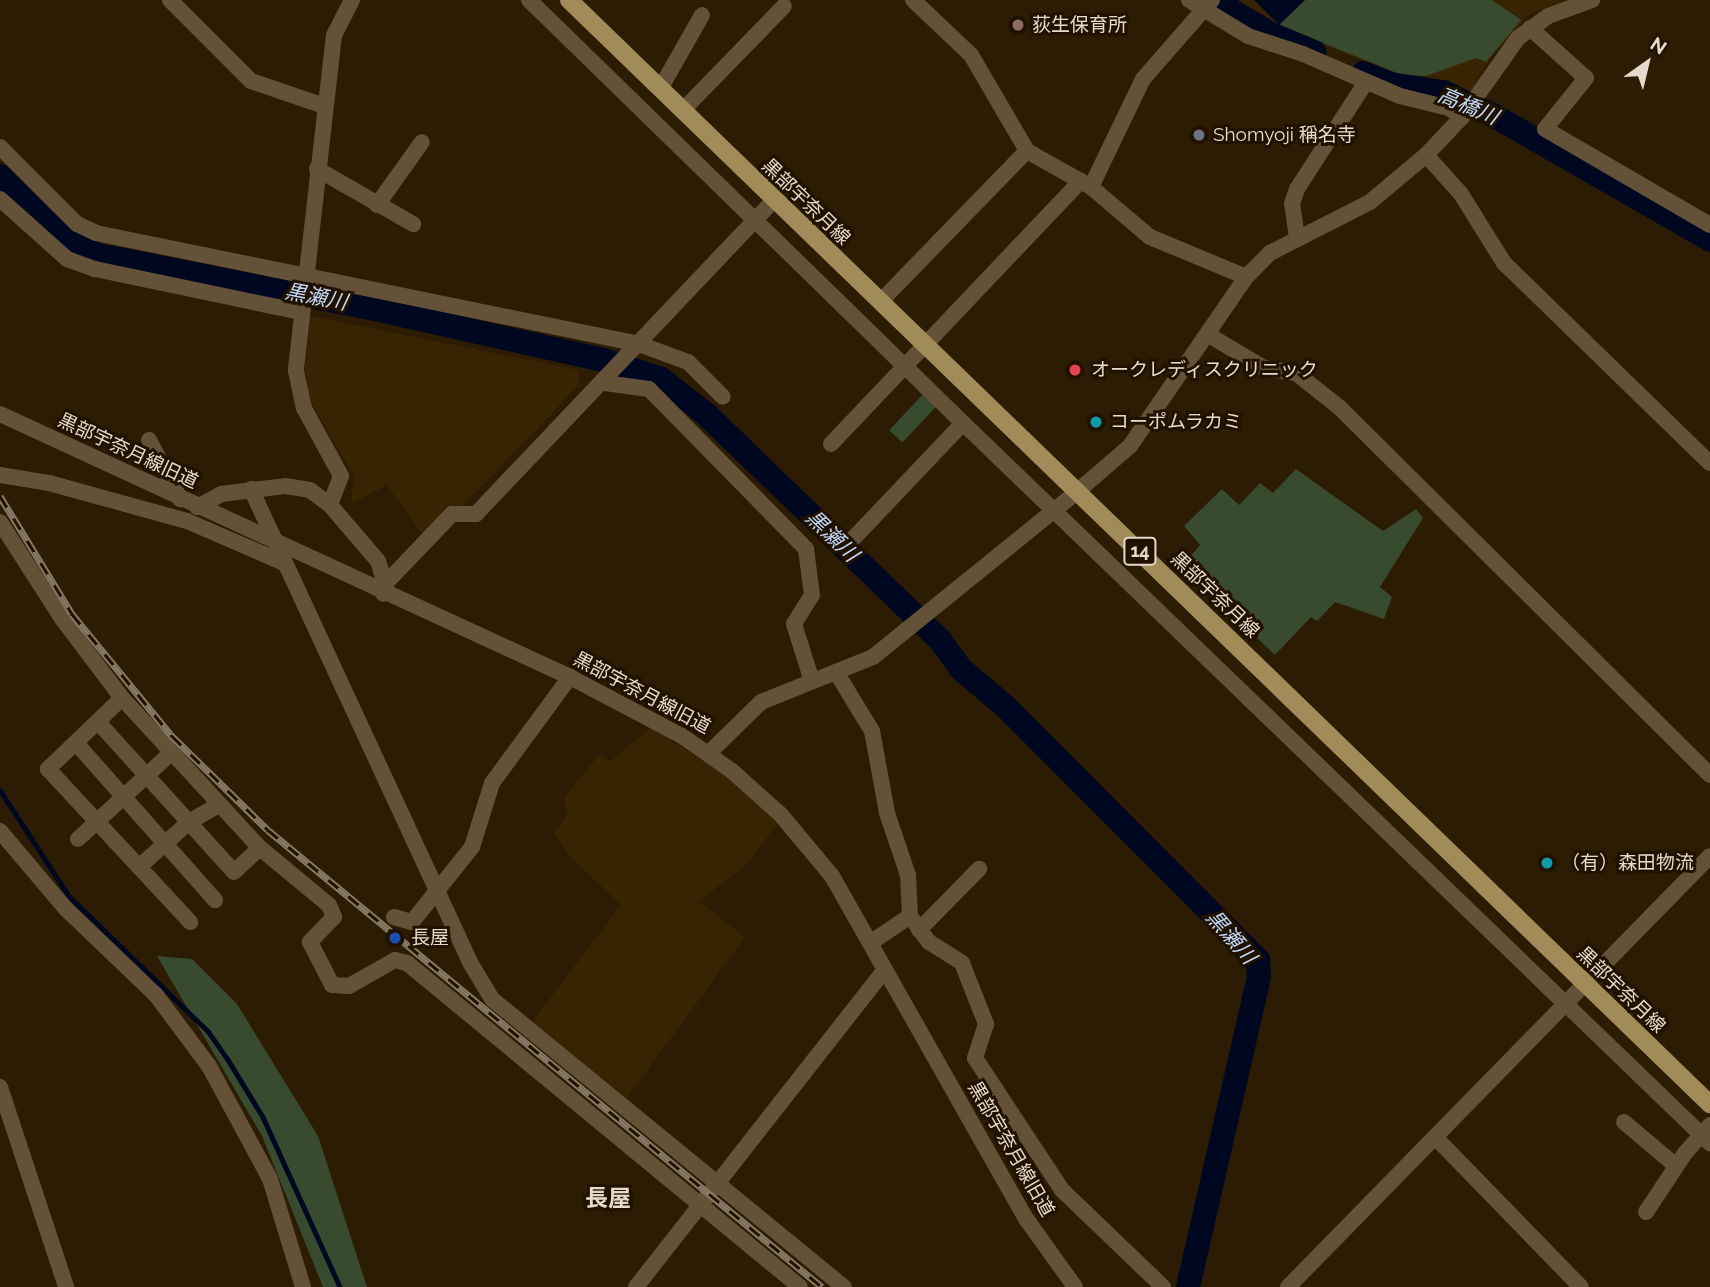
<!DOCTYPE html>
<html>
<head>
<meta charset="utf-8">
<style>
  body { margin:0 }
  #map { position:relative; width:1710px; height:1287px; overflow:hidden; background:#2b1c03; font-family:Raleway,"Noto Sans JP",sans-serif }
  div>[style] { position:absolute }
  .built>* { inset:0; background:#382403 }
  .green>* { inset:0; background:#394b2f; transform-origin:0 0 }
  .water>* { inset:0; background:#000720 }
  .stream>* { height:4.5px; margin:-2.25px; padding:0 2.25px; transform-origin:2.25px; border-radius:2.25px; background:#000720 }
  .river>* { height:24px; margin:-12px; padding:0 12px; transform-origin:12px; border-radius:12px; background:#000720 }
  .minor>* { height:16px; margin:-8px; padding:0 8px; transform-origin:8px; border-radius:8px; background:#645238 }
  .major>* { height:18px; margin:-9px; padding:0 9px; transform-origin:9px; border-radius:9px; background:#a18c59 }
  .rail>* { height:7px; margin-top:-3.5px; transform-origin:0; background:repeating-linear-gradient(90deg,#211200 0 13px,#867966 0 26px); box-sizing:border-box; border-block:2px solid #867966 }
  .dots>* { width:19px; height:19px; translate:-50% -50%; box-sizing:border-box; border:4px solid #211200; border-radius:50% }
  span { translate:-50% -50%; white-space:nowrap; text-align:center; line-height:1.15; -webkit-text-stroke:6px #211200; paint-order:stroke }
  .shield-label span { padding:2px 5px; background:#211200; border:2px solid; border-radius:5px; -webkit-text-stroke-width:0 }
  .shield-label { font-size:18px; color:#e5dacc; font-weight:700 }
  .poi-label { font-size:19px; color:#e5dacc }
  .left { translate:0 -50%; text-align:left }
  .street-label { font-size:19px; color:#e5dacc }
  .water-label { font-size:21px; color:#c3d9fb; font-style:italic }
  .quarter-label { font-size:23px; color:#e5dacc; font-weight:700 }
  .north { position:absolute; left:1612px; top:28px; width:70px; height:70px; -webkit-text-stroke:5px #211200; paint-order:stroke; rotate:34deg; font-size:19px; font-weight:700; line-height:28px; text-align:center; color:#e5dacc }
  .north::after { content:''; display:block; margin:auto; width:24px; height:32px; background:#e5dacc; clip-path:polygon(50% 0,100% 100%,50% 72%,0 100%) }
</style>
</head>
<body>
<div id="map">
  <div class="built">
    <i style="clip-path:polygon(1231px 0,1566px 0,1530px 14px,1491px 57px,1468px 95px,1407px 79px,1269px 22px)"></i>
    <i style="clip-path:polygon(310px 316px,579px 370px,579px 385px,464px 505px,447px 506px,423px 536px,387px 485px,351px 504px,354px 476px,309px 399px,305px 367px)"></i>
    <i style="clip-path:polygon(651px 727px,735px 782px,778px 823px,746px 865px,699px 901px,745px 937px,627px 1098px,532px 1022px,621px 905px,570px 856px,554px 833px,567px 816px,564px 797px,599px 755px,611px 761px)"></i>
  </div>
  <div class="green">
    <i style="clip-path:polygon(1305px 0,1492px 0,1521px 20px,1486px 62px,1476px 58px,1426px 76px,1402px 75px,1279px 25px)"></i>
    <i style="left:924px;top:393px;width:18px;height:51px;rotate:43deg"></i>
    <i style="clip-path:polygon(1296px 469px,1383px 531px,1416px 509px,1423px 518px,1380px 587px,1392px 597px,1384px 619px,1335px 602px,1317px 621px,1311px 617px,1275px 655px,1182px 566px,1200px 545px,1184px 526px,1222px 489px,1239px 505px,1260px 483px,1273px 493px)"></i>
    <i style="clip-path:polygon(157px 956px,192px 959px,237px 1004px,318px 1136px,367px 1287px,323px 1287px,262px 1136px)"></i>
  </div>
  <div class="water">
    <i style="clip-path:polygon(1254px 0,1305px 0,1279px 25px)"></i>
  </div>
  <div class="stream">
    <i style="left:0;top:790px;width:126px;rotate:56.9deg"></i>
    <i style="left:69px;top:896px;width:194px;rotate:44.2deg"></i>
    <i style="left:208px;top:1031px;width:33px;rotate:55deg"></i>
    <i style="left:227px;top:1058px;width:69px;rotate:58.6deg"></i>
    <i style="left:263px;top:1117px;width:187px;rotate:65.6deg"></i>
  </div>
  <div class="river">
    <i style="left:1214px;top:0;width:66px;rotate:30.8deg"></i>
    <i style="left:1271px;top:34px;width:47px;rotate:22.7deg"></i>
    <i style="left:1363px;top:73px;width:29px;rotate:22deg"></i>
    <i style="left:1390px;top:84px;width:54px;rotate:8.6deg"></i>
    <i style="left:1443px;top:92px;width:55px;rotate:24.7deg"></i>
    <i style="left:1493px;top:115px;width:250px;rotate:29.9deg"></i>
    <i style="left:0;top:176px;width:68px;rotate:45deg"></i>
    <i style="left:48px;top:224px;width:58px;rotate:32.3deg"></i>
    <i style="left:97px;top:255px;width:283px;rotate:11deg"></i>
    <i style="left:375px;top:309px;width:234px;rotate:12.6deg"></i>
    <i style="left:603px;top:360px;width:61px;rotate:18.1deg"></i>
    <i style="left:661px;top:379px;width:57px;rotate:37.9deg"></i>
    <i style="left:706px;top:414px;width:325px;rotate:44deg"></i>
    <i style="left:940px;top:640px;width:37px;rotate:54deg"></i>
    <i style="left:962px;top:670px;width:56px;rotate:39.9deg"></i>
    <i style="left:1005px;top:706px;width:359px;rotate:45.1deg"></i>
    <i style="left:1258px;top:960px;width:17px;rotate:87deg"></i>
    <i style="left:1259px;top:977px;width:318px;rotate:102.9deg"></i>
  </div>
  <div class="minor">
    <i style="left:170px;top:0;width:115px;rotate:45deg"></i>
    <i style="left:251px;top:81px;width:77px;rotate:18.9deg"></i>
    <i style="left:352px;top:0;width:39px;rotate:117deg"></i>
    <i style="left:334px;top:35px;width:338px;rotate:96.5deg"></i>
    <i style="left:296px;top:371px;width:38px;rotate:78deg"></i>
    <i style="left:304px;top:408px;width:77px;rotate:61.4deg"></i>
    <i style="left:341px;top:476px;width:31px;rotate:111deg"></i>
    <i style="left:330px;top:505px;width:74px;rotate:49.4deg"></i>
    <i style="left:378px;top:561px;width:24px;rotate:73deg"></i>
    <i style="left:385px;top:584px;width:10px;rotate:101deg"></i>
    <i style="left:529px;top:0;width:606px;rotate:44.26deg"></i>
    <i style="left:963px;top:423px;width:158px;rotate:133.5deg"></i>
    <i style="left:913px;top:0;width:80px;rotate:43.5deg"></i>
    <i style="left:971px;top:55px;width:111px;rotate:59.7deg"></i>
    <i style="left:1027px;top:151px;width:73px;rotate:29.4deg"></i>
    <i style="left:1091px;top:187px;width:77px;rotate:40.3deg"></i>
    <i style="left:1150px;top:237px;width:104px;rotate:22.6deg"></i>
    <i style="left:1189px;top:0;width:69px;rotate:31.4deg"></i>
    <i style="left:1248px;top:36px;width:58px;rotate:18.1deg"></i>
    <i style="left:1303px;top:54px;width:106px;rotate:23.4deg"></i>
    <i style="left:1400px;top:96px;width:50px;rotate:13.8deg"></i>
    <i style="left:1449px;top:108px;width:16px;rotate:35deg"></i>
    <i style="left:1530px;top:28px;width:75px;rotate:41.8deg"></i>
    <i style="left:1586px;top:78px;width:65px;rotate:128.8deg"></i>
    <i style="left:1545px;top:129px;width:191px;rotate:30.2deg"></i>
    <i style="left:660px;top:89px;width:85px;rotate:-60.4deg"></i>
    <i style="left:682px;top:111px;width:146px;rotate:-45.8deg"></i>
    <i style="left:0;top:147px;width:109px;rotate:45deg"></i>
    <i style="left:77px;top:224px;width:21px;rotate:25deg"></i>
    <i style="left:96px;top:233px;width:554px;rotate:11.55deg"></i>
    <i style="left:639px;top:344px;width:52px;rotate:20.2deg"></i>
    <i style="left:688px;top:362px;width:49px;rotate:45deg"></i>
    <i style="left:1426px;top:155px;width:52px;rotate:48.1deg"></i>
    <i style="left:1461px;top:194px;width:81px;rotate:58.1deg"></i>
    <i style="left:1504px;top:263px;width:287px;rotate:44.2deg"></i>
    <i style="left:317px;top:169px;width:111px;rotate:29.8deg"></i>
    <i style="left:1091px;top:187px;width:120px;rotate:-64.3deg"></i>
    <i style="left:1143px;top:79px;width:105px;rotate:-48.9deg"></i>
    <i style="left:0;top:199px;width:90px;rotate:41.8deg"></i>
    <i style="left:67px;top:259px;width:30px;rotate:20deg"></i>
    <i style="left:95px;top:269px;width:210px;rotate:11.8deg"></i>
    <i style="left:377px;top:205px;width:77px;rotate:-54.5deg"></i>
    <i style="left:1297px;top:238px;width:34px;rotate:-98deg"></i>
    <i style="left:1292px;top:204px;width:16px;rotate:-72deg"></i>
    <i style="left:1297px;top:189px;width:127px;rotate:-57.2deg"></i>
    <i style="left:880px;top:302px;width:211px;rotate:-45.8deg"></i>
    <i style="left:1207px;top:334px;width:66px;rotate:30.8deg"></i>
    <i style="left:1264px;top:368px;width:32px;rotate:9deg"></i>
    <i style="left:1296px;top:373px;width:56px;rotate:38.5deg"></i>
    <i style="left:1340px;top:408px;width:521px;rotate:44.77deg"></i>
    <i style="left:605px;top:383px;width:44px;rotate:7.8deg"></i>
    <i style="left:649px;top:389px;width:224px;rotate:45.5deg"></i>
    <i style="left:806px;top:549px;width:46px;rotate:82.6deg"></i>
    <i style="left:812px;top:595px;width:34px;rotate:122deg"></i>
    <i style="left:794px;top:624px;width:60px;rotate:72.5deg"></i>
    <i style="left:0;top:414px;width:628px;rotate:24.77deg"></i>
    <i style="left:570px;top:677px;width:127px;rotate:27.8deg"></i>
    <i style="left:682px;top:736px;width:61px;rotate:35deg"></i>
    <i style="left:732px;top:771px;width:66px;rotate:41.9deg"></i>
    <i style="left:781px;top:815px;width:80px;rotate:50.1deg"></i>
    <i style="left:832px;top:876px;width:395px;rotate:60.5deg"></i>
    <i style="left:1027px;top:1220px;width:82px;rotate:54.4deg"></i>
    <i style="left:963px;top:423px;width:1038px;rotate:43.95deg"></i>
    <i style="left:149px;top:440px;width:67px;rotate:62.3deg"></i>
    <i style="left:831px;top:444px;width:363px;rotate:-46.5deg"></i>
    <i style="left:0;top:475px;width:50px;rotate:9.3deg"></i>
    <i style="left:49px;top:483px;width:143px;rotate:15.4deg"></i>
    <i style="left:187px;top:521px;width:106px;rotate:23.4deg"></i>
    <i style="left:251px;top:489px;width:523px;rotate:65.15deg"></i>
    <i style="left:471px;top:964px;width:41px;rotate:59deg"></i>
    <i style="left:492px;top:999px;width:455px;rotate:39.3deg"></i>
    <i style="left:197px;top:507px;width:27px;rotate:-28deg"></i>
    <i style="left:221px;top:494px;width:64px;rotate:-7.1deg"></i>
    <i style="left:285px;top:486px;width:25px;rotate:9deg"></i>
    <i style="left:310px;top:490px;width:25px;rotate:37deg"></i>
    <i style="left:0;top:522px;width:117px;rotate:57.3deg"></i>
    <i style="left:63px;top:620px;width:98px;rotate:52.9deg"></i>
    <i style="left:122px;top:698px;width:204px;rotate:47.4deg"></i>
    <i style="left:260px;top:848px;width:89px;rotate:39.6deg"></i>
    <i style="left:329px;top:905px;width:13px;rotate:67deg"></i>
    <i style="left:334px;top:917px;width:35px;rotate:134deg"></i>
    <i style="left:310px;top:942px;width:48px;rotate:62.9deg"></i>
    <i style="left:332px;top:985px;width:17px;rotate:3deg"></i>
    <i style="left:349px;top:986px;width:53px;rotate:-29.5deg"></i>
    <i style="left:395px;top:960px;width:12px;rotate:14deg"></i>
    <i style="left:407px;top:963px;width:509px;rotate:39.5deg"></i>
    <i style="left:385px;top:584px;width:97px;rotate:-46.3deg"></i>
    <i style="left:452px;top:514px;width:24px"></i>
    <i style="left:476px;top:514px;width:431px;rotate:-46.5deg"></i>
    <i style="left:836px;top:672px;width:69px;rotate:58.6deg"></i>
    <i style="left:872px;top:731px;width:83px;rotate:79.6deg"></i>
    <i style="left:887px;top:813px;width:65px;rotate:71.3deg"></i>
    <i style="left:908px;top:875px;width:42px;rotate:87.3deg"></i>
    <i style="left:122px;top:698px;width:103px;rotate:136.2deg"></i>
    <i style="left:48px;top:769px;width:209px;rotate:47.1deg"></i>
    <i style="left:98px;top:722px;width:202px;rotate:47.8deg"></i>
    <i style="left:234px;top:872px;width:35px;rotate:-43deg"></i>
    <i style="left:76px;top:743px;width:210px;rotate:48.5deg"></i>
    <i style="left:709px;top:753px;width:73px;rotate:-44.4deg"></i>
    <i style="left:761px;top:702px;width:121px;rotate:-21.9deg"></i>
    <i style="left:873px;top:657px;width:265px;rotate:-39deg"></i>
    <i style="left:1079px;top:490px;width:67px;rotate:-40.8deg"></i>
    <i style="left:1130px;top:446px;width:205px;rotate:-55.5deg"></i>
    <i style="left:1246px;top:277px;width:34px;rotate:-45deg"></i>
    <i style="left:1270px;top:253px;width:112px;rotate:-27deg"></i>
    <i style="left:1370px;top:202px;width:73px;rotate:-40deg"></i>
    <i style="left:1426px;top:155px;width:52px;rotate:-46.5deg"></i>
    <i style="left:1462px;top:117px;width:97px;rotate:-54.7deg"></i>
    <i style="left:1518px;top:38px;width:37px;rotate:-36deg"></i>
    <i style="left:1548px;top:16px;width:47px;rotate:-20deg"></i>
    <i style="left:0;top:831px;width:102px;rotate:49.8deg"></i>
    <i style="left:66px;top:909px;width:124px;rotate:43.7deg"></i>
    <i style="left:156px;top:995px;width:89px;rotate:53.3deg"></i>
    <i style="left:209px;top:1066px;width:128px;rotate:61.6deg"></i>
    <i style="left:270px;top:1179px;width:113px;rotate:73deg"></i>
    <i style="left:78px;top:839px;width:127px;rotate:-42.8deg"></i>
    <i style="left:139px;top:867px;width:67px;rotate:-42deg"></i>
    <i style="left:189px;top:822px;width:34px;rotate:-30deg"></i>
    <i style="left:394px;top:917px;width:19px;rotate:16deg"></i>
    <i style="left:412px;top:922px;width:96px;rotate:-51.3deg"></i>
    <i style="left:472px;top:847px;width:67px;rotate:-72.6deg"></i>
    <i style="left:492px;top:783px;width:132px;rotate:-53.7deg"></i>
    <i style="left:919px;top:930px;width:86px;rotate:-45.5deg"></i>
    <i style="left:870px;top:943px;width:48px;rotate:-34deg"></i>
    <i style="left:910px;top:916px;width:32px;rotate:54deg"></i>
    <i style="left:929px;top:942px;width:39px;rotate:32deg"></i>
    <i style="left:962px;top:963px;width:66px;rotate:68.5deg"></i>
    <i style="left:986px;top:1024px;width:36px;rotate:108deg"></i>
    <i style="left:975px;top:1058px;width:158px;rotate:56.6deg"></i>
    <i style="left:1062px;top:1190px;width:140px;rotate:43.8deg"></i>
    <i style="left:0;top:1087px;width:211px;rotate:71.7deg"></i>
    <i style="left:1624px;top:1122px;width:68px;rotate:40.2deg"></i>
    <i style="left:1435px;top:1137px;width:209px;rotate:45.8deg"></i>
    <i style="left:1646px;top:1212px;width:71px;rotate:-56.5deg"></i>
    <i style="left:1685px;top:1153px;width:38px;rotate:-48deg"></i>
    <i style="left:636px;top:1287px;width:403px;rotate:-51.9deg"></i>
    <i style="left:1288px;top:1287px;width:603px;rotate:-45.6deg"></i>
  </div>
  <div class="major">
    <i style="left:569px;top:0;width:1588px;rotate:44.06deg"></i>
  </div>
  <div class="rail">
    <i style="left:0;top:496px;width:138px;rotate:58.6deg"></i>
    <i style="left:72px;top:614px;width:158px;rotate:50.7deg"></i>
    <i style="left:172px;top:736px;width:134px;rotate:44.4deg"></i>
    <i style="left:268px;top:830px;width:718px;rotate:39.52deg"></i>
  </div>
  <div class="dots">
    <i style="left:1018px;top:25px;background:#8d6e63"></i>
    <i style="left:1199px;top:135px;background:#6b7280"></i>
    <i style="left:1075px;top:370px;background:#e0444e"></i>
    <i style="left:1096px;top:422px;background:#0f9aa8"></i>
    <i style="left:1547px;top:863px;background:#0f9aa8"></i>
    <i style="left:395px;top:938px;background:#1a4fb4"></i>
  </div>
  <div class="shield-label">
    <span style="left:1140px;top:551px">14</span>
  </div>
  <div class="poi-label">
    <span class="left" style="left:1032px;top:25px">荻生保育所</span>
    <span class="left" style="left:1213px;top:135px">Shomyoji 稱名寺</span>
    <span class="left" style="left:1091px;top:370px">オークレディスクリニック</span>
    <span class="left" style="left:1110px;top:422px">コーポムラカミ</span>
    <span class="left" style="left:1561px;top:863px">（有）森田物流</span>
    <span class="left" style="left:411px;top:938px">長屋</span>
  </div>
  <div class="street-label">
    <span style="left:806px;top:202px;rotate:44deg">黒部宇奈月線</span>
    <span style="left:128px;top:451px;rotate:25deg">黒部宇奈月線旧道</span>
    <span style="left:1215px;top:595px;rotate:44deg">黒部宇奈月線</span>
    <span style="left:642px;top:693px;rotate:28deg">黒部宇奈月線旧道</span>
    <span style="left:1621px;top:990px;rotate:44deg">黒部宇奈月線</span>
    <span style="left:1011px;top:1149px;rotate:60deg">黒部宇奈月線旧道</span>
  </div>
  <div class="water-label">
    <span style="left:1468px;top:106px;rotate:23deg">高橋川</span>
    <span style="left:316px;top:297px;rotate:11deg">黒瀬川</span>
    <span style="left:832px;top:536px;rotate:44deg">黒瀬川</span>
    <span style="left:1231px;top:937px;rotate:49deg">黒瀬川</span>
  </div>
  <div class="quarter-label">
    <span style="left:608px;top:1198px">長屋</span>
  </div>
  <div class="north">N</div>
</div>
</body>
</html>
